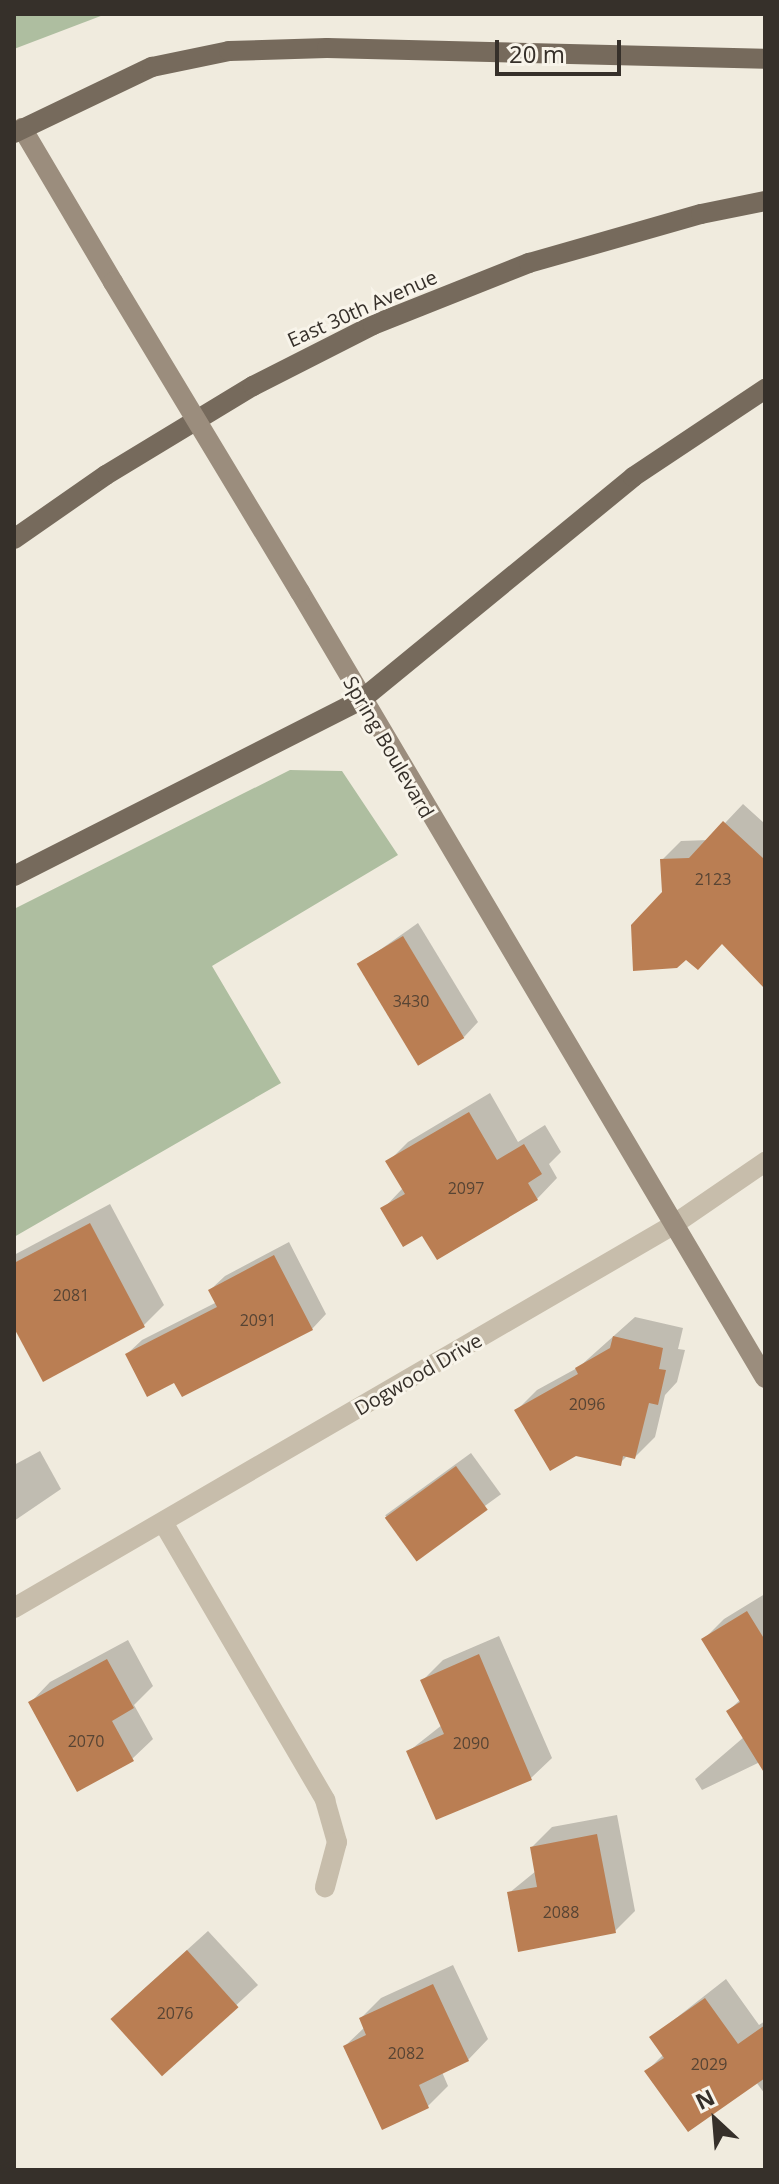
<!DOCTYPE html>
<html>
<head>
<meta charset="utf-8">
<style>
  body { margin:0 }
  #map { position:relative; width:779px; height:2184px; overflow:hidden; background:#f0ebde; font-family:"Open Sans",sans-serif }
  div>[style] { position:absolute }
  .green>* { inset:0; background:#aebea0 }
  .shadow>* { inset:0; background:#0003; transform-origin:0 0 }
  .building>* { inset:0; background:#ba7e53; transform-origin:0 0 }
  .street>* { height:20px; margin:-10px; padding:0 10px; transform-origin:10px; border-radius:10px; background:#c7bdab }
  .secondary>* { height:20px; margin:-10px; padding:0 10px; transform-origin:10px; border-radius:10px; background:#9b8d7d }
  .primary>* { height:20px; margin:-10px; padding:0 10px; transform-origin:10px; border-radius:10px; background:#766a5c }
  .secondary-bridge>* { height:20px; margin:-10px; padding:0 10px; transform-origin:10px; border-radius:10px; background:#9b8d7d }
  span { translate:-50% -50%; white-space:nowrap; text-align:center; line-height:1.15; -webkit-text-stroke:6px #f8f4ea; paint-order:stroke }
  .number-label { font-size:16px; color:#574434 }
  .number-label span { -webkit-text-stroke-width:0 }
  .street-label { font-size:20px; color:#36302a }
  .frame { position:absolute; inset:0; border:16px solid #36302a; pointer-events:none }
  .north { position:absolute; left:675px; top:2080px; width:80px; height:80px; -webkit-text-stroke:6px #f8f4ea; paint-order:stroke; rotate:334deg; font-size:22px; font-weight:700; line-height:32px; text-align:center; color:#36302a }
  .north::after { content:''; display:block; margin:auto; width:28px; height:36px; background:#36302a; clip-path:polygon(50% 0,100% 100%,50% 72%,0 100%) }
  .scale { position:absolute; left:495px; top:40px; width:126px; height:36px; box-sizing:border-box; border:4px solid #36302a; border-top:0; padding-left:10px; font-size:24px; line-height:28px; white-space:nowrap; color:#36302a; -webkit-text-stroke:6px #f8f4ea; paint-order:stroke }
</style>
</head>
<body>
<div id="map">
  <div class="green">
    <i style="clip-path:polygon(14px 14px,106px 14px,14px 49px)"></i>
    <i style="clip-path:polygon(290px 770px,342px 771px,398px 855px,212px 966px,281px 1083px,14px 1237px,14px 909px)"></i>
  </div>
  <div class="shadow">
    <i style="clip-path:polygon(743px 804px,765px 824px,765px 986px,723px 942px,664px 893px,662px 860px,681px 841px,709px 840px)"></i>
    <i style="clip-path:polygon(418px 923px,478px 1022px,464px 1037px,360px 964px)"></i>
    <i style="clip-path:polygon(490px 1093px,518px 1142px,545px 1125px,561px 1152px,549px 1164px,557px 1178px,537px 1199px,423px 1233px,383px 1209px,403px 1188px,388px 1162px,408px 1142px)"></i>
    <i style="clip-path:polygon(110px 1204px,164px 1305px,144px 1325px,44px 1379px,14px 1324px,14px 1255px)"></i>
    <i style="clip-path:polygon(289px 1242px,326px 1314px,312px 1329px,175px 1380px,127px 1354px,142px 1340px,217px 1302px,210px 1290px,225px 1276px)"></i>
    <i style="clip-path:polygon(635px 1317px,683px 1328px,678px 1349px,685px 1350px,677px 1382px,665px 1395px,655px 1437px,635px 1457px,628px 1455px,620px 1463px,517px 1410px,537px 1390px,579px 1367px)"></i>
    <i style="clip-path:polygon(40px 1451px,61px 1489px,14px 1521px,14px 1465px)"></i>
    <i style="left:471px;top:1453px;width:51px;height:106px;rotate:54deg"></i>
    <i style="clip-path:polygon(765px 1594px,765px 1770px,760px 1762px,702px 1790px,695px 1779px,744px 1737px,728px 1711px,741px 1699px,704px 1639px,724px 1619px)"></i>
    <i style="clip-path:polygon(499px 1636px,552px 1758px,531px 1778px,437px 1818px,409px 1751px,442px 1725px,423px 1680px,443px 1660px)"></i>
    <i style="clip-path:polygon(128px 1640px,153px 1686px,134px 1705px,153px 1739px,132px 1759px,30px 1703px,50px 1682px)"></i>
    <i style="clip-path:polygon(617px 1815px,635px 1911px,615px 1931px,509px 1893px,536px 1871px,532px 1847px,552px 1827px)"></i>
    <i style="clip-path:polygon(208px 1931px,258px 1985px,163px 2073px,134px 1998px)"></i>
    <i style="clip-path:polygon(453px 1965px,488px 2039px,468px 2060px,442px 2072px,448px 2086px,428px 2106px,345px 2046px,365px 2027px,361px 2018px,381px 1998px)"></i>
    <i style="clip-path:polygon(726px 1979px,759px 2025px,765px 2021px,765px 2094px,756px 2082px,647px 2071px,664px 2054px,652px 2037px)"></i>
  </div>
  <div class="building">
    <i style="clip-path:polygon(723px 821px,765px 860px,765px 989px,722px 944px,698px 970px,686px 960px,677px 968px,633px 971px,631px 925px,662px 892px,660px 859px,689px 858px)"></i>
    <i style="left:403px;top:936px;width:119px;height:54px;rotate:59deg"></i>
    <i style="clip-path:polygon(469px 1112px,497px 1160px,524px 1144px,542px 1174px,528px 1183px,538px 1200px,437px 1260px,422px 1236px,403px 1247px,380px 1208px,405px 1194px,385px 1161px)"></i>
    <i style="clip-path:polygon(90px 1223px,145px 1327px,43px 1382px,14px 1328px,14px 1263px)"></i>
    <i style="clip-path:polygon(274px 1255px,313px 1330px,182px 1397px,174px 1383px,147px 1397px,125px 1354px,217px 1307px,208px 1290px)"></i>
    <i style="clip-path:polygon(613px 1336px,663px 1348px,659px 1369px,666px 1370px,658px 1405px,649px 1403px,635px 1459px,623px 1456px,621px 1466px,576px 1456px,550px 1471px,514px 1410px,578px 1374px,575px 1368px,610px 1348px)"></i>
    <i style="left:456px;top:1466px;width:54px;height:88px;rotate:54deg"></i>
    <i style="clip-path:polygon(747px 1611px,765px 1640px,765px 1774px,726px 1711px,740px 1702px,701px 1639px)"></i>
    <i style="clip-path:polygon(479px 1654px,532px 1780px,436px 1820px,406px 1751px,444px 1734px,420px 1680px)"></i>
    <i style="clip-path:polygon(107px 1659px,134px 1708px,112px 1721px,134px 1761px,77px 1792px,28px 1702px)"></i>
    <i style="clip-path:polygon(597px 1834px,616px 1933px,518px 1952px,507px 1892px,537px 1887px,530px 1847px)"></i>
    <i style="left:187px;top:1950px;width:77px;height:103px;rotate:48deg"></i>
    <i style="clip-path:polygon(433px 1984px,469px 2061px,419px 2085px,429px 2108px,382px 2130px,343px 2046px,366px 2035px,359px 2018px)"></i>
    <i style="clip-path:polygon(705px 1998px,738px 2044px,765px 2025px,765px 2078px,688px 2132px,644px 2071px,664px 2058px,649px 2037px)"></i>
  </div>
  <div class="street">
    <i style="left:164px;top:1524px;width:320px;rotate:59.7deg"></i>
    <i style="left:325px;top:1800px;width:44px;rotate:74.1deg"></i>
    <i style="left:337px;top:1842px;width:47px;rotate:104.9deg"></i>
    <i style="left:14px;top:1608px;width:762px;rotate:-30.16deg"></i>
    <i style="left:673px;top:1225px;width:112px;rotate:-34.4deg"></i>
  </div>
  <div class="secondary">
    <i style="left:22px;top:128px;width:179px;rotate:59.4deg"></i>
    <i style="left:300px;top:592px;width:913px;rotate:59.39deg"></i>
  </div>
  <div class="primary">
    <i style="left:14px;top:133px;width:153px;rotate:-25.6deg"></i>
    <i style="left:152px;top:67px;width:79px;rotate:-11.7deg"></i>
    <i style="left:229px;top:51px;width:98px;rotate:-1.8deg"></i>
    <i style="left:327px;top:48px;width:438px;rotate:1.4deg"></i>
    <i style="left:14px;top:539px;width:112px;rotate:-34.8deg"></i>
    <i style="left:106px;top:475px;width:172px;rotate:-31.2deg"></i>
    <i style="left:253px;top:386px;width:135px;rotate:-26.9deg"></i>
    <i style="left:373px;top:325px;width:168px;rotate:-21.7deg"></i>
    <i style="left:529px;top:263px;width:179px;rotate:-15.9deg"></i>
    <i style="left:701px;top:214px;width:65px;rotate:-11.5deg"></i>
    <i style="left:14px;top:876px;width:389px;rotate:-26.9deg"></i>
    <i style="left:361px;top:700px;width:352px;rotate:-39.3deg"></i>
    <i style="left:633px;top:477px;width:159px;rotate:-33.7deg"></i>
  </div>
  <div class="secondary-bridge">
    <i style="left:113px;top:282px;width:362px;rotate:58.9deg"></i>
  </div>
  <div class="number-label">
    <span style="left:713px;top:879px">2123</span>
    <span style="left:411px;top:1001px">3430</span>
    <span style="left:466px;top:1188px">2097</span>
    <span style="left:71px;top:1295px">2081</span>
    <span style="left:258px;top:1320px">2091</span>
    <span style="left:587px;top:1404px">2096</span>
    <span style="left:86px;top:1741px">2070</span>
    <span style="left:471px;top:1743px">2090</span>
    <span style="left:561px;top:1912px">2088</span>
    <span style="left:175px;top:2013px">2076</span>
    <span style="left:406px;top:2053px">2082</span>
    <span style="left:709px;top:2064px">2029</span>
  </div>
  <div class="street-label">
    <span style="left:362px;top:308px;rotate:-24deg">East 30th Avenue</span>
    <span style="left:389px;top:747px;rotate:60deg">Spring Boulevard</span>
    <span style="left:418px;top:1374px;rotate:-30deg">Dogwood Drive</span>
  </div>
  <div class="frame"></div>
  <div class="north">N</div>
  <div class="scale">20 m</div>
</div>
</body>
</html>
